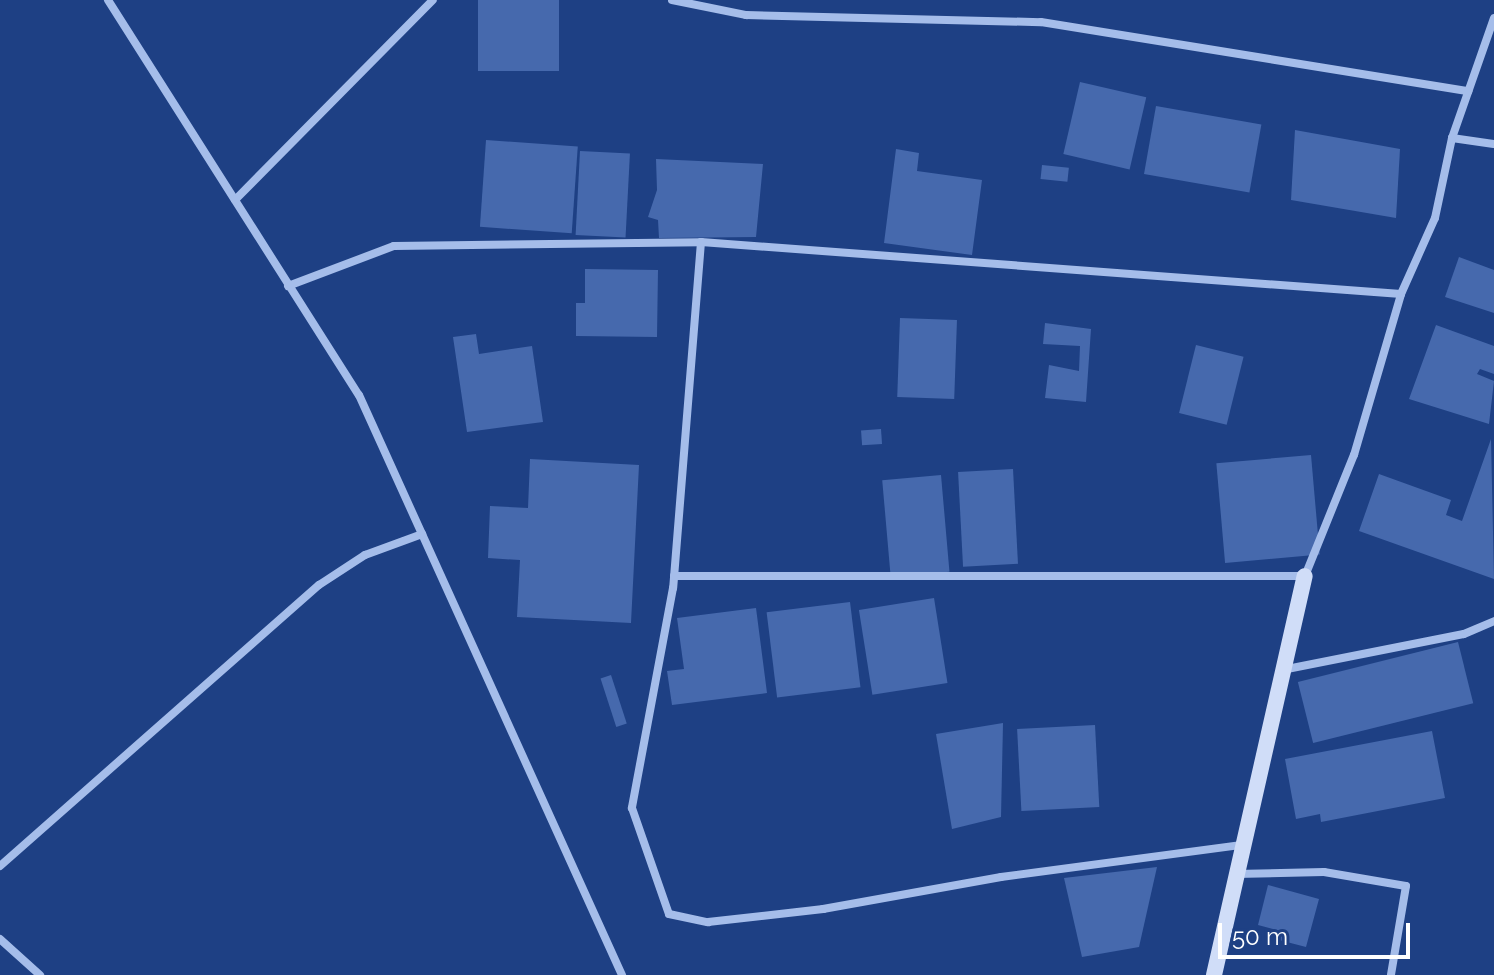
<!DOCTYPE html>
<html>
<head>
<meta charset="utf-8">
<style>
  body { margin:0 }
  #map { position:relative; width:1494px; height:975px; overflow:hidden; background:#1e4084; font-family:Raleway,sans-serif }
  div>[style] { position:absolute }
  .building>* { inset:0; background:#4669ad; transform-origin:0 0 }
  .street>* { height:8px; margin:-4px; padding:0 4px; transform-origin:4px; border-radius:4px; background:#a5bdea }
  .secondary>* { height:16px; margin:-8px; padding:0 8px; transform-origin:8px; border-radius:8px; background:#d0ddf8 }
  span { translate:-50% -50%; white-space:nowrap; text-align:center; line-height:1.15; -webkit-text-stroke:6px #1e4084; paint-order:stroke }
  .scale { position:absolute; left:1218px; top:923px; width:192px; height:36px; box-sizing:border-box; border:4px solid #fff; border-top:0; padding-left:10px; font-size:24px; line-height:28px; white-space:nowrap; color:#fff; -webkit-text-stroke:6px #1e4084; paint-order:stroke }
</style>
</head>
<body>
<div id="map">
  <div class="building">
    <i style="left:478px;top:0;width:81px;height:71px"></i>
    <i style="left:1080px;top:82px;width:68px;height:74px;rotate:13deg"></i>
    <i style="left:1156px;top:106px;width:107px;height:69px;rotate:10deg"></i>
    <i style="clip-path:polygon(1295px 130px,1400px 149px,1396px 218px,1291px 200px)"></i>
    <i style="left:486px;top:140px;width:92px;height:87px;rotate:4deg"></i>
    <i style="clip-path:polygon(896px 149px,919px 153px,917px 171px,982px 180px,972px 255px,884px 243px)"></i>
    <i style="left:580px;top:151px;width:50px;height:84px;rotate:3deg"></i>
    <i style="clip-path:polygon(656px 159px,763px 164px,756px 237px,659px 238px,658px 220px,648px 217px,657px 190px)"></i>
    <i style="left:1042px;top:165px;width:27px;height:14px;rotate:6deg"></i>
    <i style="clip-path:polygon(1459px 257px,1494px 270px,1494px 313px,1445px 297px)"></i>
    <i style="clip-path:polygon(585px 269px,658px 270px,657px 337px,576px 336px,576px 303px,585px 303px)"></i>
    <i style="left:900px;top:318px;width:57px;height:79px;rotate:2deg"></i>
    <i style="clip-path:polygon(1045px 323px,1091px 329px,1086px 402px,1045px 398px,1049px 365px,1079px 371px,1080px 346px,1043px 344px)"></i>
    <i style="clip-path:polygon(1436px 325px,1494px 346px,1494px 374px,1480px 369px,1477px 374px,1494px 381px,1489px 424px,1409px 399px)"></i>
    <i style="clip-path:polygon(476px 334px,479px 354px,532px 346px,543px 422px,467px 432px,453px 337px)"></i>
    <i style="left:1196px;top:345px;width:49px;height:70px;rotate:14deg"></i>
    <i style="left:881px;top:429px;width:15px;height:20px;rotate:86deg"></i>
    <i style="clip-path:polygon(1491px 439px,1494px 579px,1359px 531px,1379px 474px,1451px 500px,1446px 515px,1462px 521px)"></i>
    <i style="left:1311px;top:455px;width:100px;height:95px;rotate:85deg"></i>
    <i style="clip-path:polygon(530px 459px,639px 465px,631px 623px,517px 617px,520px 560px,488px 558px,490px 506px,528px 508px)"></i>
    <i style="left:1013px;top:469px;width:95px;height:55px;rotate:87deg"></i>
    <i style="left:941px;top:475px;width:97px;height:59px;rotate:85deg"></i>
    <i style="left:934px;top:598px;width:86px;height:76px;rotate:81deg"></i>
    <i style="left:850px;top:602px;width:86px;height:84px;rotate:83deg"></i>
    <i style="clip-path:polygon(756px 608px,767px 693px,672px 705px,667px 671px,684px 669px,677px 618px)"></i>
    <i style="left:1458px;top:642px;width:63px;height:165px;rotate:76deg"></i>
    <i style="left:611px;top:675px;width:51px;height:11px;rotate:72deg"></i>
    <i style="clip-path:polygon(1003px 723px,1001px 817px,952px 829px,936px 734px)"></i>
    <i style="left:1095px;top:725px;width:82px;height:78px;rotate:87deg"></i>
    <i style="clip-path:polygon(1432px 731px,1445px 798px,1321px 822px,1320px 814px,1296px 819px,1285px 759px)"></i>
    <i style="clip-path:polygon(1157px 867px,1139px 947px,1082px 957px,1064px 878px)"></i>
    <i style="clip-path:polygon(1268px 885px,1319px 899px,1306px 947px,1279px 940px,1281px 931px,1258px 925px)"></i>
  </div>
  <div class="street">
    <i style="left:108px;top:0;width:468px;rotate:57.6deg"></i>
    <i style="left:359px;top:395px;width:637px;rotate:65.61deg"></i>
    <i style="left:672px;top:0;width:76px;rotate:11.5deg"></i>
    <i style="left:746px;top:15px;width:295px;rotate:1.4deg"></i>
    <i style="left:1041px;top:22px;width:433px;rotate:9.2deg"></i>
    <i style="left:1452px;top:138px;width:42px;rotate:8.1deg"></i>
    <i style="left:235px;top:200px;width:281px;rotate:-45.3deg"></i>
    <i style="left:701px;top:242px;width:347px;rotate:94.6deg"></i>
    <i style="left:673px;top:588px;width:224px;rotate:100.6deg"></i>
    <i style="left:632px;top:808px;width:112px;rotate:70.8deg"></i>
    <i style="left:669px;top:914px;width:40px;rotate:12deg"></i>
    <i style="left:708px;top:922px;width:116px;rotate:-6.4deg"></i>
    <i style="left:823px;top:909px;width:181px;rotate:-10.2deg"></i>
    <i style="left:1001px;top:877px;width:243px;rotate:-7.6deg"></i>
    <i style="left:288px;top:286px;width:113px;rotate:-20.7deg"></i>
    <i style="left:394px;top:246px;width:307px;rotate:-0.7deg"></i>
    <i style="left:701px;top:242px;width:702px;rotate:4.25deg"></i>
    <i style="left:674px;top:576px;width:631px"></i>
    <i style="left:1305px;top:576px;width:131px;rotate:-68deg"></i>
    <i style="left:1354px;top:455px;width:168px;rotate:-73.7deg"></i>
    <i style="left:1401px;top:294px;width:83px;rotate:-65.9deg"></i>
    <i style="left:1435px;top:218px;width:82px;rotate:-78deg"></i>
    <i style="left:1452px;top:138px;width:127px;rotate:-70.7deg"></i>
    <i style="left:1287px;top:669px;width:180px;rotate:-11.2deg"></i>
    <i style="left:1464px;top:634px;width:33px;rotate:-23deg"></i>
    <i style="left:0;top:866px;width:425px;rotate:-41.4deg"></i>
    <i style="left:319px;top:585px;width:55px;rotate:-33.1deg"></i>
    <i style="left:365px;top:555px;width:61px;rotate:-20.2deg"></i>
    <i style="left:1235px;top:874px;width:89px;rotate:-1.3deg"></i>
    <i style="left:1324px;top:872px;width:83px;rotate:9.7deg"></i>
    <i style="left:1406px;top:886px;width:90px;rotate:99.6deg"></i>
    <i style="left:0;top:939px;width:54px;rotate:42deg"></i>
  </div>
  <div class="secondary">
    <i style="left:1214px;top:975px;width:409px;rotate:-77.2deg"></i>
  </div>
  <div class="scale">50 m</div>
</div>
</body>
</html>
